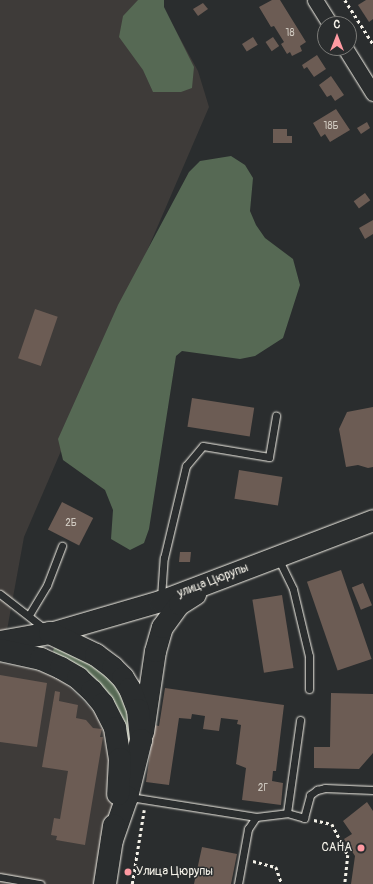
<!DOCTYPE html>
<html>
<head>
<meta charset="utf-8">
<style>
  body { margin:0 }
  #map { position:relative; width:373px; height:884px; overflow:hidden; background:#2a2d2e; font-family:Pangolin,sans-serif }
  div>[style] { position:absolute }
  .built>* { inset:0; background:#3e3b39 }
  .green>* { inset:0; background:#566954 }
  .building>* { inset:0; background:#6c5c54; transform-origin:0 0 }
  .path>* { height:2.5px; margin-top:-1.25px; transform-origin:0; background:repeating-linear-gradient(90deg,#f4f1e8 0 3px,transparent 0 6px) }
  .roads { filter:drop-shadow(0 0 1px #f4f1e8) drop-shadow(0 0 1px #f4f1e8) }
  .lane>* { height:7px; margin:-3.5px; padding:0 3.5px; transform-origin:3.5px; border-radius:3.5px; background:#2a2d2e }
  .street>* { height:15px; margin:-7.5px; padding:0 7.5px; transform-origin:7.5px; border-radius:7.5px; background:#2a2d2e }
  .secondary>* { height:21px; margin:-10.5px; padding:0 10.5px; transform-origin:10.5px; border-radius:10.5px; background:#2a2d2e }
  .primary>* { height:22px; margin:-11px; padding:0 11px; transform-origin:11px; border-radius:11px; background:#2a2d2e }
  .dots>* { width:11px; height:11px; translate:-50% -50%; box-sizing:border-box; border:2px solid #2a2d2e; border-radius:50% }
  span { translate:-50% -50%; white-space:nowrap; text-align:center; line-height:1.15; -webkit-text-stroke:3px #2a2d2e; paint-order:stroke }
  .number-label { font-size:10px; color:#d2ccc3 }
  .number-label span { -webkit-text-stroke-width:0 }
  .street-label { font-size:12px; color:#f4f1e8 }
  .poi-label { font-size:12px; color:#f4f1e8 }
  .right { translate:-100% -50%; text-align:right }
  .left { translate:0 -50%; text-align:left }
  .north { position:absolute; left:317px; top:16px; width:40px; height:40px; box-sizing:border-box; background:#2a2d2e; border:1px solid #7b7b78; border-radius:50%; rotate:0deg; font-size:11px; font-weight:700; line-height:16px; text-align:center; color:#f4f1e8 }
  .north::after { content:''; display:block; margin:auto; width:14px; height:18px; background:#ff9aa2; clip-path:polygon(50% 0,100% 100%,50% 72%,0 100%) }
</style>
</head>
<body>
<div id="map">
  <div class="built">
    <i style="clip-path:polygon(0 0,159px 0,198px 71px,209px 107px,24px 537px,1px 663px,57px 675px,100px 718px,127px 775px,110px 884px,0 884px)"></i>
  </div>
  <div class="green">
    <i style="clip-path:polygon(138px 0,164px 0,164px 7px,194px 67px,192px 88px,181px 92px,153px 92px,143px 70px,119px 37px,123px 16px)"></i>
    <i style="clip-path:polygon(231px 156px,245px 165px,253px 178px,250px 211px,256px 225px,265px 238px,293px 259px,300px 285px,283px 338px,255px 356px,240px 359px,182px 351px,176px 356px,149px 529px,144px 543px,130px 550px,111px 539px,113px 510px,105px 490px,63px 460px,58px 439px,118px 305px,189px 172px,200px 161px)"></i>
    <i style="clip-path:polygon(57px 646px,72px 650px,112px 680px,126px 700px,132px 755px,53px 651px,54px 648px)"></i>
  </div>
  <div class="building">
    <i style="clip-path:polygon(272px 0,280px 0,306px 42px,300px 46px,302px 51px,292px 56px,290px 52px,287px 54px,281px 44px,284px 42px,274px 26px,271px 27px,259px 7px)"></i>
    <i style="clip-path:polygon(366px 0,373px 0,373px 19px,369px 22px,358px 5px)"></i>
    <i style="clip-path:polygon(203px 3px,208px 9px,198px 16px,193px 9px)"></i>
    <i style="left:253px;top:37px;width:9px;height:13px;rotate:58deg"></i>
    <i style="left:273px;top:37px;width:11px;height:9px;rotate:56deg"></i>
    <i style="clip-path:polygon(317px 55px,326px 69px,314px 77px,307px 67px,304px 69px,302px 65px)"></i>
    <i style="clip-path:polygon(331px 76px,344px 95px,335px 101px,331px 95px,327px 97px,319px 85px)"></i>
    <i style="clip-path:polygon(336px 109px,350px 130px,330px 142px,325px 134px,321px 137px,313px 123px)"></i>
    <i style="clip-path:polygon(367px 122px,370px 128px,361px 134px,357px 128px)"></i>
    <i style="clip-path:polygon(273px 129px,287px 129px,287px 136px,292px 136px,292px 143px,273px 143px)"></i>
    <i style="left:365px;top:193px;width:9px;height:14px;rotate:54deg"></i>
    <i style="clip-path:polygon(373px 220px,373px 234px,365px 239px,359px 228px)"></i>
    <i style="left:35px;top:309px;width:24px;height:52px;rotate:19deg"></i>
    <i style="left:192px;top:398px;width:63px;height:29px;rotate:9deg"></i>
    <i style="clip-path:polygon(373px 407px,373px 467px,368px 468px,358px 465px,346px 467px,339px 429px,347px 412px)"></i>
    <i style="left:239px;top:470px;width:44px;height:29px;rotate:9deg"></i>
    <i style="left:62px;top:502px;width:35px;height:31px;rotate:27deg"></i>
    <i style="clip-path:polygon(180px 552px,191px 552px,190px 562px,179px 562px)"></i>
    <i style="left:341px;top:570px;width:94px;height:36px;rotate:71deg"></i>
    <i style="left:363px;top:583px;width:24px;height:12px;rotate:68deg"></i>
    <i style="left:282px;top:595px;width:74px;height:30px;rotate:81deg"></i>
    <i style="clip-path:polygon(0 675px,47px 683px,37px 747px,0 742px)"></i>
    <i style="clip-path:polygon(165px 688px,284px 705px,276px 771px,273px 771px,272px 781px,283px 783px,281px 805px,242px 800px,246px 768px,236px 764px,241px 725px,237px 724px,238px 720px,221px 718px,219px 731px,203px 729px,205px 716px,192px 714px,191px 719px,179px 718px,169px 785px,146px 782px,154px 725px,159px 726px)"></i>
    <i style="clip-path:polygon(55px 691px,60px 692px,59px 701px,78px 705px,76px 718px,86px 720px,93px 728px,102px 729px,100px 737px,103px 737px,85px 845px,56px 840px,57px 836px,51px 835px,54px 818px,60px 819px,68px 771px,42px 767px)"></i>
    <i style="clip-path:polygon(331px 693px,373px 694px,373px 753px,359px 769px,314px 768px,314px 747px,330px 747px)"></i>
    <i style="clip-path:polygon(367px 802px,373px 811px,373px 884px,351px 884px,355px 856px,344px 839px,352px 834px,343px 821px)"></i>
    <i style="clip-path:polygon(202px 847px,237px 854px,231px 884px,194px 884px)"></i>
  </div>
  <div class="path">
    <i style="left:345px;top:0;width:52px;rotate:57.5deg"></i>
    <i style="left:314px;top:820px;width:18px;rotate:13deg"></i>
    <i style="left:332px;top:824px;width:35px;rotate:63deg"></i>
    <i style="left:348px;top:855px;width:29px;rotate:96deg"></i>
    <i style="left:253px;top:861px;width:24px;rotate:15deg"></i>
    <i style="left:276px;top:867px;width:18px;rotate:71deg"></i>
    <i style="left:132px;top:884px;width:75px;rotate:-80.8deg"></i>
  </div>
  <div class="roads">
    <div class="lane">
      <i style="left:278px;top:558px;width:34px;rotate:64deg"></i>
      <i style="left:293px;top:589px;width:69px;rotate:76.6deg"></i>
      <i style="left:309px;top:656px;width:33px;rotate:90deg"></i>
      <i style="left:0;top:594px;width:57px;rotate:37.9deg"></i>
      <i style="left:161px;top:597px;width:39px;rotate:-86deg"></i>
      <i style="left:164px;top:558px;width:95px;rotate:-76.6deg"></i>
      <i style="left:186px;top:466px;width:26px;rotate:-50deg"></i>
      <i style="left:203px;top:446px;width:67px;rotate:9.5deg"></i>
      <i style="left:269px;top:457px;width:42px;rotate:-80.3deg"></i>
      <i style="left:29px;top:615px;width:35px;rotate:-59deg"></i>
      <i style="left:47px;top:585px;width:42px;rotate:-69deg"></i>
      <i style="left:130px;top:797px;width:128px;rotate:9deg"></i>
      <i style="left:287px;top:813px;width:94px;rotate:-82deg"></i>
      <i style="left:0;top:877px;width:41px;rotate:9.9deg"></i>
      <i style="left:238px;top:884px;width:56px;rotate:-79.7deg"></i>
      <i style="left:248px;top:829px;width:14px;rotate:-56deg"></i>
      <i style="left:256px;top:817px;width:31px;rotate:-7deg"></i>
      <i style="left:287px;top:813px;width:18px;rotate:16deg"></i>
      <i style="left:304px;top:818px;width:24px;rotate:-75deg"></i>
      <i style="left:310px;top:795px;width:9px;rotate:-36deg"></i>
      <i style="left:317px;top:790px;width:8px;rotate:-14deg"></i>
      <i style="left:325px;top:788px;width:48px;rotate:2.4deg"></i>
    </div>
    <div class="street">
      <i style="left:315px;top:0;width:28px;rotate:58deg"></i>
      <i style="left:345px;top:48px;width:53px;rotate:58.1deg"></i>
    </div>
    <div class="secondary">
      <i style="left:50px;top:633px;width:115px;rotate:-16.2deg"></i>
      <i style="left:160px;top:601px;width:228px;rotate:-20.8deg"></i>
      <i style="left:143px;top:732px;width:82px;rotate:-81.6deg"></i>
      <i style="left:155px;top:651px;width:25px;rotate:-74deg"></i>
      <i style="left:162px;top:627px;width:29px;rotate:-54deg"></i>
      <i style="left:179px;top:604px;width:19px;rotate:-32deg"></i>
    </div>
    <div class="primary">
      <i style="left:0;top:642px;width:51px;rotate:-10.2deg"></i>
      <i style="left:50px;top:633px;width:51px;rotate:25.6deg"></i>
      <i style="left:96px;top:655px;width:21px;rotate:37deg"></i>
      <i style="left:113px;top:668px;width:14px;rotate:45deg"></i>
      <i style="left:123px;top:678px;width:13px;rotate:58deg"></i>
      <i style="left:130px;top:689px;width:22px;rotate:69deg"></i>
      <i style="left:138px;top:710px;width:30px;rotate:84deg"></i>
      <i style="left:141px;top:740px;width:59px;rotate:103.8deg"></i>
      <i style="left:127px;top:797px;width:46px;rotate:109.2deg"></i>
      <i style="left:0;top:650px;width:42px;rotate:12.4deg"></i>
      <i style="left:41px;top:659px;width:22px;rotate:24deg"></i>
      <i style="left:61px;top:668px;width:20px;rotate:30deg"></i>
      <i style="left:78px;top:678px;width:19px;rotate:43deg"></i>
      <i style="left:92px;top:691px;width:17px;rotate:50deg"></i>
      <i style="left:103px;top:704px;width:27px;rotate:63deg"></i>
      <i style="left:115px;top:728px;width:31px;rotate:81deg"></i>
      <i style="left:120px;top:759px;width:35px;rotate:93deg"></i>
      <i style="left:105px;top:884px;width:59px;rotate:-81.2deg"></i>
    </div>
  </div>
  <div class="dots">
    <i style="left:361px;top:848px;background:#ff9aa2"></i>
    <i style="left:128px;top:872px;background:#ff9aa2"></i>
  </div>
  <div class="number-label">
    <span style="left:290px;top:34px">18</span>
    <span style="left:331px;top:127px">18Б</span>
    <span style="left:71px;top:524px">2Б</span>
    <span style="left:263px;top:789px">2Г</span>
  </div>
  <div class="street-label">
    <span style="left:213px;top:581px;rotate:-21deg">улица Цюрупы</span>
  </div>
  <div class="poi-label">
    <span class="right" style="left:352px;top:848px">САНА</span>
    <span class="left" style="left:136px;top:872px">Улица Цюрупы</span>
  </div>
  <div class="north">С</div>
</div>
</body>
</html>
